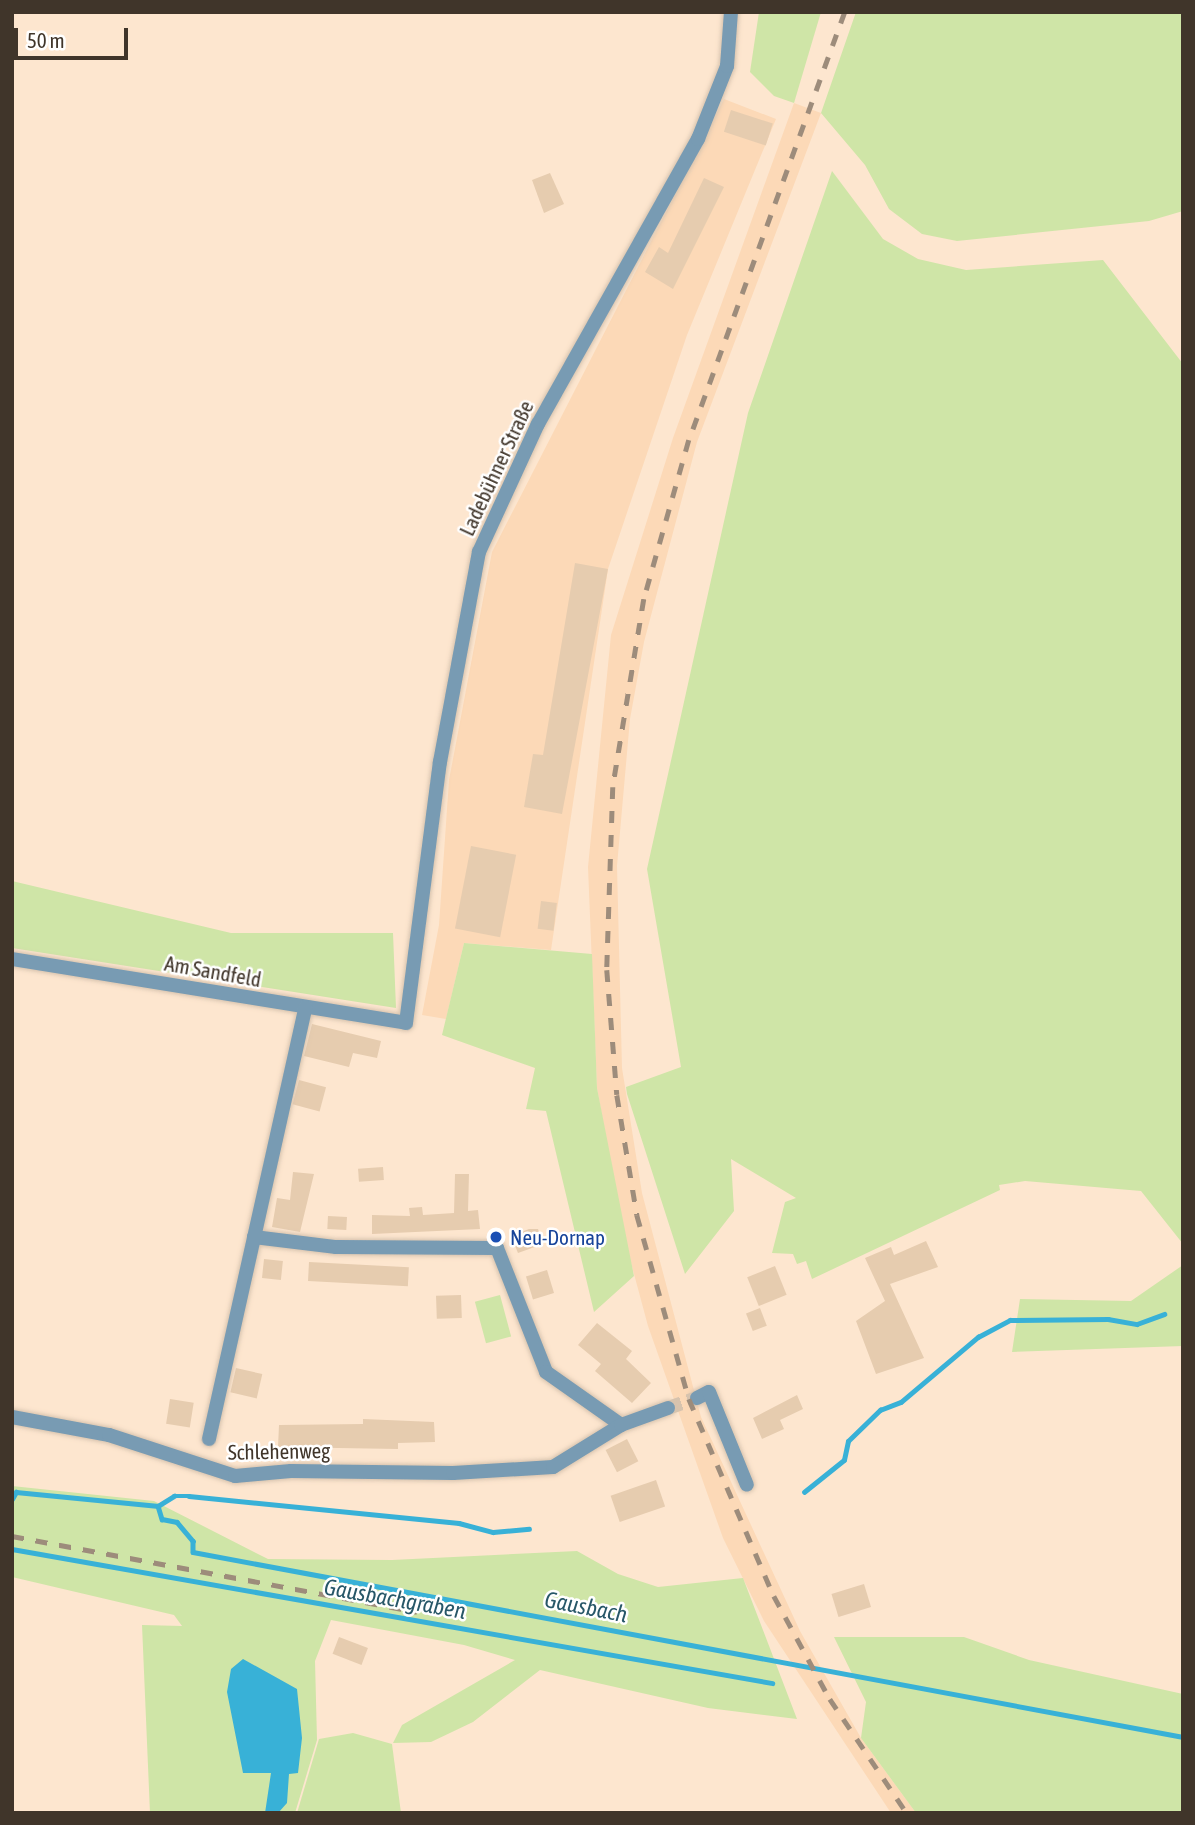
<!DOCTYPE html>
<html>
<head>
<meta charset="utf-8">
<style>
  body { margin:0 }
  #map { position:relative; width:1195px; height:1825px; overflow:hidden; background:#fde6cf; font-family:"Asap Condensed",sans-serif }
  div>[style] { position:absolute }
  .built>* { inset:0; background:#fcd9b7 }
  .green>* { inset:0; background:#cfe5a7; transform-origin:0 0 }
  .water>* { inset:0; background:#38b1d7 }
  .stream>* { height:4.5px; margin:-2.25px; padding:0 2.25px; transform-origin:2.25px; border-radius:2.25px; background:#38b1d7 }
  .building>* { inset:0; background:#e6ccaf; transform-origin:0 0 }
  .street-tunnel>* { height:14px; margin-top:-7px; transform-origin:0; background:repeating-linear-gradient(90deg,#d7c3ae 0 14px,transparent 0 21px) }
  .roads { filter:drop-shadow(0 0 2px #d7c3ae) drop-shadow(0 0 2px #d7c3ae) }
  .street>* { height:14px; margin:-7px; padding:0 7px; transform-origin:7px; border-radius:7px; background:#789bb3 }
  .rail>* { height:4.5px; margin-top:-2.25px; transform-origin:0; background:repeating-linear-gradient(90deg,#9d8c7b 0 12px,transparent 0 24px) }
  .dots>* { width:19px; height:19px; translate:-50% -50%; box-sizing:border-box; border:4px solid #fff; border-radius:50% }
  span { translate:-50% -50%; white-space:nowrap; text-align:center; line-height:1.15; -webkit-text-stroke:5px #fff; paint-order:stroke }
  .street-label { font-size:21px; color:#40352a }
  .transit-label { font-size:21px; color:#164399 }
  .left { translate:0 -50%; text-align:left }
  .water-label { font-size:23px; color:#275768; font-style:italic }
  .frame { position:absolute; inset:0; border:14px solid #40352a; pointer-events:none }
  .scale { position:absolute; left:14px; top:28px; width:114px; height:32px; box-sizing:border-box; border:4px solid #40352a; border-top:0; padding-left:9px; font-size:21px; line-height:24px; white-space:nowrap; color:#40352a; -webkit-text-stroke:5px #fff; paint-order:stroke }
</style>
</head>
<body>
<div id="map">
  <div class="built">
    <i style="clip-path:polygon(724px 99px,776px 119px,687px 335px,608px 569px,551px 950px,464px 943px,446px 1019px,422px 1015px,439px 925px,449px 780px,492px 552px)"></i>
    <i style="clip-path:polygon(794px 103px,821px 113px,697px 442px,644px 642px,630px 719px,617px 866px,622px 1068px,642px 1193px,701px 1417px,800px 1631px,861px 1738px,916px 1813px,891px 1813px,764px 1621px,723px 1538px,648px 1326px,623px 1233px,597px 1088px,588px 867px,611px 635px,673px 438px)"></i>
  </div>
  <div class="green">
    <i style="clip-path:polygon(759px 12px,821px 12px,794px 103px,774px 96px,750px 72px)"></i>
    <i style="clip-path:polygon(856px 12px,1183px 12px,1183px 211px,1149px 221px,957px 241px,922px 234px,889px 209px,865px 165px,821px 113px)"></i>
    <i style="clip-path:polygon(832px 171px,883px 239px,918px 259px,966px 270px,1103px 260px,1183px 364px,1183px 1244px,1141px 1191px,1025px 1181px,999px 1185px,1000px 1190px,812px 1279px,806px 1261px,797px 1264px,793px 1254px,772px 1253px,785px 1202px,796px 1198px,731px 1159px,734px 1211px,685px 1274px,627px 1094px,626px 1087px,681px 1067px,647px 869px,748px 413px)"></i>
    <i style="clip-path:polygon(12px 881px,231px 933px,393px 933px,396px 1008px,12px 948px)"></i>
    <i style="clip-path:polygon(464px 943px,592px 954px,597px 1088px,634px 1276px,594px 1312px,546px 1111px,526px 1109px,535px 1068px,442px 1035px)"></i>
    <i style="clip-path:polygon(1183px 1265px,1183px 1346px,1012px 1352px,1020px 1299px,1131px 1301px)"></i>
    <i style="left:500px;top:1295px;width:43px;height:26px;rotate:75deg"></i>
    <i style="clip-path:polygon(12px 1486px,154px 1501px,268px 1559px,392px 1560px,577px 1551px,618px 1574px,658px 1587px,743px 1578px,797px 1719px,708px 1708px,540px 1670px,473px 1722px,431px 1742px,393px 1743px,402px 1725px,515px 1660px,464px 1645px,331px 1620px,315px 1661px,317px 1740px,295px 1813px,150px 1813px,142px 1625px,182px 1626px,174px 1615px,12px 1577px)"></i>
    <i style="clip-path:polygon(834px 1637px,964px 1637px,1029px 1660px,1183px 1694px,1183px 1813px,916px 1813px,861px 1738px,866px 1702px)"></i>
    <i style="clip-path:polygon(353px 1733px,392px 1744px,401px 1813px,297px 1813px,319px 1739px)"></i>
  </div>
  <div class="water">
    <i style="clip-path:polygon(243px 1659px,297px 1689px,302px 1738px,298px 1773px,289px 1774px,287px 1803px,278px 1813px,265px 1813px,271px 1773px,243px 1773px,227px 1692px,231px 1669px)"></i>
  </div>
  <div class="stream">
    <i style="left:804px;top:1492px;width:51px;rotate:-38.7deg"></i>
    <i style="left:844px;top:1460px;width:19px;rotate:-78deg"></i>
    <i style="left:848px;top:1441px;width:45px;rotate:-44.1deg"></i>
    <i style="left:880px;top:1410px;width:22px;rotate:-21deg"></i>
    <i style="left:901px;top:1402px;width:101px;rotate:-40.2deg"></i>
    <i style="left:978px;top:1337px;width:36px;rotate:-28deg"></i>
    <i style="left:1010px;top:1320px;width:98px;rotate:-0.6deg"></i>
    <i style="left:1108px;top:1319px;width:29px;rotate:10deg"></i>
    <i style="left:1137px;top:1324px;width:29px;rotate:-20deg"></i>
    <i style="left:12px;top:1499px;width:8px;rotate:-60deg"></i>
    <i style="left:16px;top:1492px;width:143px;rotate:5.6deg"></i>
    <i style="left:158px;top:1506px;width:14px;rotate:73deg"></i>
    <i style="left:162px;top:1519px;width:15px;rotate:11deg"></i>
    <i style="left:177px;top:1522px;width:25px;rotate:50deg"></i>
    <i style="left:193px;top:1541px;width:11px;rotate:90deg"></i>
    <i style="left:193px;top:1552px;width:1007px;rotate:10.58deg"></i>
    <i style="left:158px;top:1506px;width:19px;rotate:-32deg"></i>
    <i style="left:174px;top:1496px;width:15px"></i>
    <i style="left:189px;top:1496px;width:271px;rotate:5.7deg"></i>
    <i style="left:459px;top:1523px;width:35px;rotate:15deg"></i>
    <i style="left:493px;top:1532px;width:36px;rotate:-5deg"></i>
    <i style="left:12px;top:1549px;width:772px;rotate:10deg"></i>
  </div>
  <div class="building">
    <i style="left:731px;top:110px;width:44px;height:23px;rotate:18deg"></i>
    <i style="clip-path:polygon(550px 173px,564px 204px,544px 213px,532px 180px)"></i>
    <i style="clip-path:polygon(704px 178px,724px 187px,673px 289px,645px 272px,659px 247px,668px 253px)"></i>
    <i style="clip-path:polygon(575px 563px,608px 569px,562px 814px,524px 807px,533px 754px,543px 755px)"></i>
    <i style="left:471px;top:846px;width:46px;height:84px;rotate:11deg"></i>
    <i style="left:541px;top:901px;width:16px;height:28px;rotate:7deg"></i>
    <i style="clip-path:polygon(312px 1024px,381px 1041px,377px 1058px,353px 1053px,349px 1067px,304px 1056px)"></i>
    <i style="left:299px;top:1080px;width:28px;height:25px;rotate:15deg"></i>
    <i style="left:383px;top:1167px;width:13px;height:25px;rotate:86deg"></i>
    <i style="clip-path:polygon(293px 1172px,314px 1174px,300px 1232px,272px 1227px,277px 1198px,290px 1200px)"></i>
    <i style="clip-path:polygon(455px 1174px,469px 1174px,468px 1211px,478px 1210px,480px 1229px,372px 1234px,372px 1215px,410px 1216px,409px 1208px,422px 1207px,423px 1215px,454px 1213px)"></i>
    <i style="left:328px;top:1216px;width:19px;height:13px;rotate:3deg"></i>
    <i style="clip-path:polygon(529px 1229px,538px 1229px,543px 1244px,518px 1253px,511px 1236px)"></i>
    <i style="clip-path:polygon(926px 1241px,938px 1267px,890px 1284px,924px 1358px,876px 1374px,856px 1321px,885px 1301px,865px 1258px,891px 1247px,894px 1255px)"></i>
    <i style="left:264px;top:1259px;width:19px;height:19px;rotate:6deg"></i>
    <i style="left:309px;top:1262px;width:100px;height:19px;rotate:3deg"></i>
    <i style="left:775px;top:1266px;width:31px;height:30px;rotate:68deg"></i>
    <i style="left:547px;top:1270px;width:24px;height:22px;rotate:73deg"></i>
    <i style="left:461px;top:1295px;width:23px;height:25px;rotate:88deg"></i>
    <i style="left:760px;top:1308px;width:19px;height:15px;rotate:69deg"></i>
    <i style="clip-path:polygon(597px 1323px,632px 1351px,626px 1359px,651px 1383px,632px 1403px,595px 1371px,601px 1364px,578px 1345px)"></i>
    <i style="left:236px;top:1368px;width:27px;height:25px;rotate:13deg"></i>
    <i style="clip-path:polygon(797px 1395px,803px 1409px,780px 1420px,784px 1429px,762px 1439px,753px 1418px)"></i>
    <i style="left:170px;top:1399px;width:24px;height:25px;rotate:9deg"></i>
    <i style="clip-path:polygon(363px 1419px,434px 1422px,435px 1442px,398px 1443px,398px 1449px,278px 1447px,279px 1425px,363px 1424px)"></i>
    <i style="left:627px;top:1439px;width:25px;height:24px;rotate:63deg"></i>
    <i style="left:656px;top:1480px;width:28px;height:48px;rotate:71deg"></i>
    <i style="left:864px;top:1584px;width:24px;height:34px;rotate:73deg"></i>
    <i style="left:339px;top:1637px;width:31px;height:18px;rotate:21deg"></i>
  </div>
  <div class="street-tunnel">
    <i style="left:668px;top:1408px;width:31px;rotate:-19deg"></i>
  </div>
  <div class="roads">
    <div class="street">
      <i style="left:12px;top:959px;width:399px;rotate:9.2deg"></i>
      <i style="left:406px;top:1023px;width:263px;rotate:-82.6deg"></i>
      <i style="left:440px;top:762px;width:214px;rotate:-79.5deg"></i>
      <i style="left:479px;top:552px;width:141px;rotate:-65.3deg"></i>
      <i style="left:538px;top:424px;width:327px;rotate:-60.7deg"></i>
      <i style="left:698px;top:139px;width:79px;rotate:-68.3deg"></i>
      <i style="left:727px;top:66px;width:54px;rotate:-85.8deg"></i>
      <i style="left:254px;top:1237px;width:83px;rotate:7deg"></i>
      <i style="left:336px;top:1247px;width:161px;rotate:0.4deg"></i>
      <i style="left:497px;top:1248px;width:133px;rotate:68.4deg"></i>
      <i style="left:546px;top:1372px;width:92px;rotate:35.2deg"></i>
      <i style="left:697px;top:1398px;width:13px;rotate:-27deg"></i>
      <i style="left:709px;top:1392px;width:100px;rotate:67.8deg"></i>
      <i style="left:12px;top:1417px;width:99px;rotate:10.5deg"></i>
      <i style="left:109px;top:1435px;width:133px;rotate:18deg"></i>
      <i style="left:235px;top:1476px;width:56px;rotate:-5.1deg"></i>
      <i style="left:291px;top:1471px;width:162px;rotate:0.7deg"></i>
      <i style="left:453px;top:1473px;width:100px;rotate:-3.4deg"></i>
      <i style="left:553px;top:1467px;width:80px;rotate:-31.7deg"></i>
      <i style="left:621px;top:1425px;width:50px;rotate:-19.9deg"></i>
      <i style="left:209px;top:1439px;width:442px;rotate:-77.4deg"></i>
    </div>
  </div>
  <div class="rail">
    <i style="left:845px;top:12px;width:456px;rotate:110deg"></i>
    <i style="left:689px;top:440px;width:165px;rotate:105.8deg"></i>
    <i style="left:644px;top:599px;width:191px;rotate:99.4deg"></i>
    <i style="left:613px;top:787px;width:183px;rotate:91.9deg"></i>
    <i style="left:607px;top:970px;width:125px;rotate:85.4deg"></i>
    <i style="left:617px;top:1095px;width:122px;rotate:80.5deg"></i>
    <i style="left:637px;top:1215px;width:191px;rotate:74.2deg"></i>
    <i style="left:689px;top:1399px;width:215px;rotate:66.7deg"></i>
    <i style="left:774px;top:1596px;width:117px;rotate:61.5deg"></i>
    <i style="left:830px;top:1699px;width:138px;rotate:56deg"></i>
    <i style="left:12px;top:1536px;width:412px;rotate:10.6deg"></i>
  </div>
  <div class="dots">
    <i style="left:496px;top:1237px;background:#1a4fb4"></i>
  </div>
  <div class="street-label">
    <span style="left:496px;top:468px;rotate:-65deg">Ladebühner Straße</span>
    <span style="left:213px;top:971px;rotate:10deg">Am Sandfeld</span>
    <span style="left:279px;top:1451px;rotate:-1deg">Schlehenweg</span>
  </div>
  <div class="transit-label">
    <span class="left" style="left:510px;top:1237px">Neu-Dornap</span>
  </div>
  <div class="water-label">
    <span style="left:395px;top:1599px;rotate:10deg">Gausbachgraben</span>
    <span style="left:586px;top:1607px;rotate:11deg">Gausbach</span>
  </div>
  <div class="frame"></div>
  <div class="scale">50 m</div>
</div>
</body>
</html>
